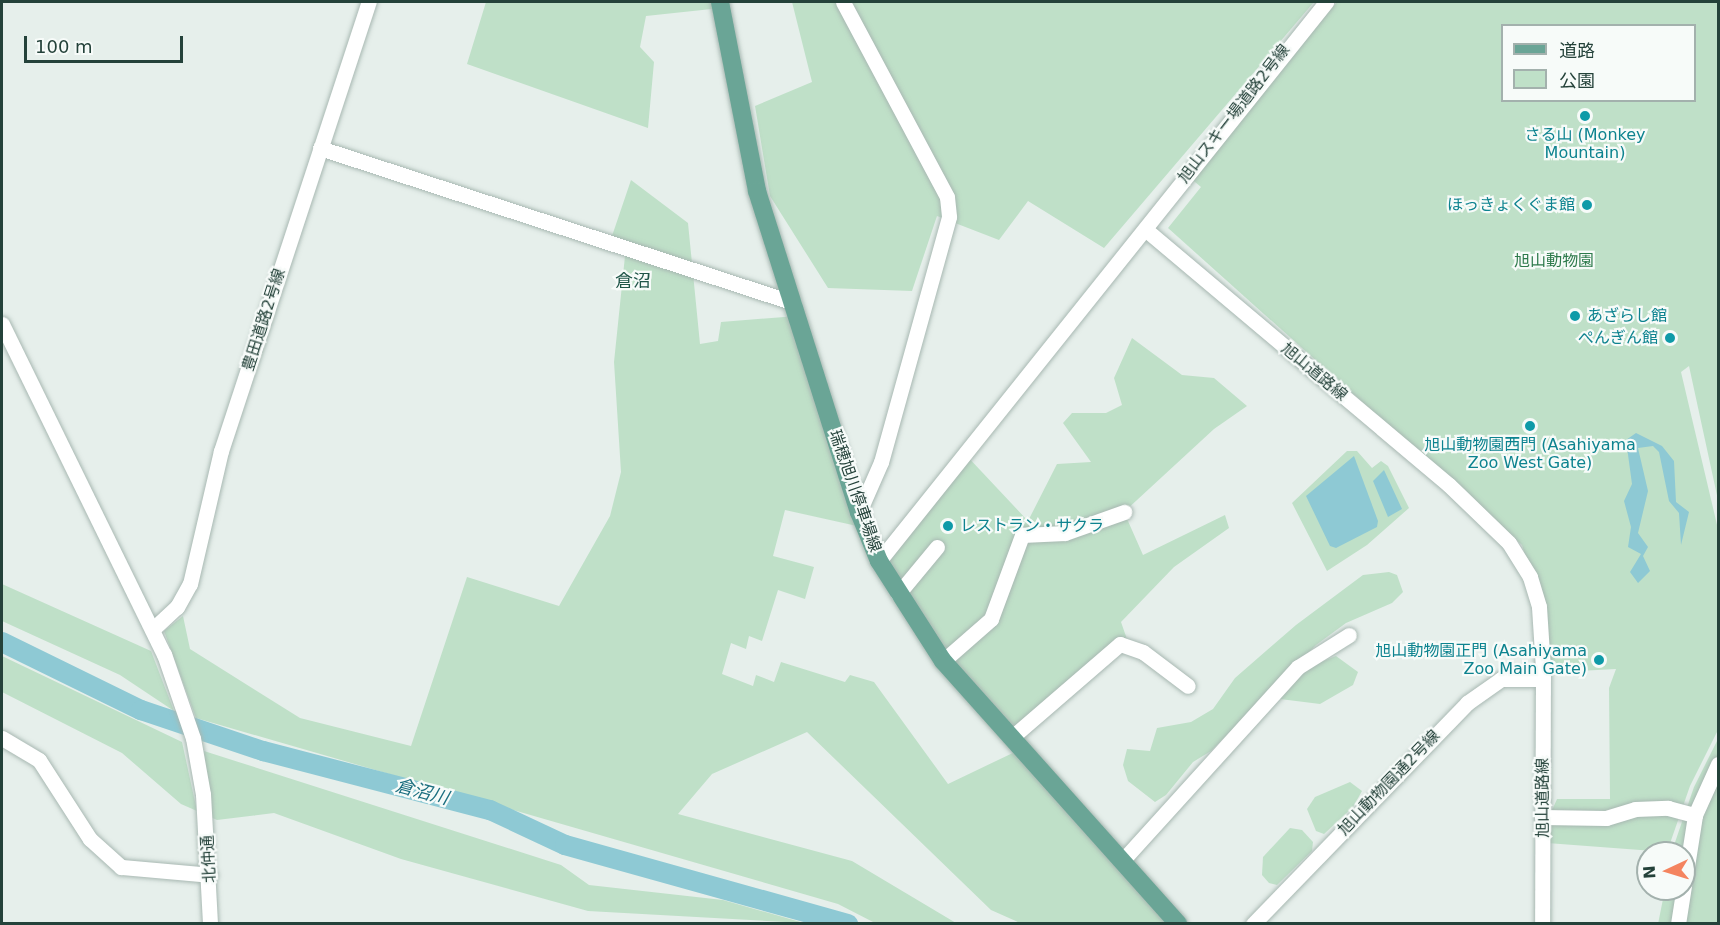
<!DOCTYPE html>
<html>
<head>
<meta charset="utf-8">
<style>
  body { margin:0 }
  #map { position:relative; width:1720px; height:925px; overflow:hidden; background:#e6efeb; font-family:"DejaVu Sans","Noto Sans JP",sans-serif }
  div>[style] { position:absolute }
  .green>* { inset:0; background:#bfe0c8 }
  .water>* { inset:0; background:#8ec9d4 }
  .river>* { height:20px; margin:-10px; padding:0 10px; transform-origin:10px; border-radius:10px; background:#8ec9d4 }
  .roads { filter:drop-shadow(0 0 2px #a8b8b2) drop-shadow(0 0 2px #a8b8b2) }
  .minor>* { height:15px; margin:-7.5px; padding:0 7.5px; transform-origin:7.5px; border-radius:7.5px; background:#fff }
  .major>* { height:18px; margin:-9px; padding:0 9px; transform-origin:9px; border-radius:9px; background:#6aa596 }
  .dots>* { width:16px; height:16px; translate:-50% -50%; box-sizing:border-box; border:3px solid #f7fbf9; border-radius:50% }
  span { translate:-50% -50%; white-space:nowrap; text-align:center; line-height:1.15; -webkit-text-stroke:4.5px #f7fbf9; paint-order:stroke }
  .street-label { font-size:16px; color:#24423a }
  .culture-label { font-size:16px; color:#0d838f }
  .right { translate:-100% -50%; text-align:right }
  .left { translate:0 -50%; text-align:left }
  .park-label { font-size:16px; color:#2d7a4b }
  .neighbourhood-label { font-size:18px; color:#1f5548 }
  .water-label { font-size:18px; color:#1c6f80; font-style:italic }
  .frame { position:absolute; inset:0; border:3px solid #24423a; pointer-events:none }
  .legend { position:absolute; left:1501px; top:24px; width:195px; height:78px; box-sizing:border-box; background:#f7fbf9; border:2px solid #a3b1ad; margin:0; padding:8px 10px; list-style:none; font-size:18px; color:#24423a }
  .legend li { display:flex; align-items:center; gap:12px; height:30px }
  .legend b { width:30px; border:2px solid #a3b1ad }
  .north { position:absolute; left:1636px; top:841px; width:60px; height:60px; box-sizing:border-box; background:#f7fbf9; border:2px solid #a3b1ad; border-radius:50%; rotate:266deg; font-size:16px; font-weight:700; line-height:24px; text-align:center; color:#24423a }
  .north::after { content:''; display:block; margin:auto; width:21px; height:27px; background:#f4845f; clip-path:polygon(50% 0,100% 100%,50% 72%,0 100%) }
  .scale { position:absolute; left:24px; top:36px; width:159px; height:27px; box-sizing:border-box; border:3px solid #24423a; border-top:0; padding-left:8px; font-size:18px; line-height:21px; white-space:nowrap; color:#24423a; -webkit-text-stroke:4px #f7fbf9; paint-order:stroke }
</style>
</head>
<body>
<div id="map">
  <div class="green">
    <i style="clip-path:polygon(486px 2px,720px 2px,721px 8px,646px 16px,640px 47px,654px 62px,648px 128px,467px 64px)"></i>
    <i style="clip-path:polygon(792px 2px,1314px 2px,1104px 248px,1028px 201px,999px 240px,937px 216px,912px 291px,828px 288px,770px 196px,755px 106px,812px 82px)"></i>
    <i style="clip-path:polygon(evenodd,1337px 2px,1718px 2px,1718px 500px,1689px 366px,1681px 372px,1718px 529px,1718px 730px,1690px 786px,1667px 852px,1547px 843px,1546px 824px,1557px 799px,1610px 799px,1609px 688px,1616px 669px,1560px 672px,1557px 664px,1550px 663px,1548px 631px,1522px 545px,1168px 228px,1201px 187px,1189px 177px,1337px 2px,1502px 26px,1694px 26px,1694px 100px,1502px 100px,1502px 26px)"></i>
    <i style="clip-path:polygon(631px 180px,688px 223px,700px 344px,718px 341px,721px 322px,797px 316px,866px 528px,785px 510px,773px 556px,814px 567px,805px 599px,778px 590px,762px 641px,749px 636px,746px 649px,731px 643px,722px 674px,753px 686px,756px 675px,774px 682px,781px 662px,845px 682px,850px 675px,874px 682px,948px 784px,1021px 749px,1178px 923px,1020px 923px,991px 910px,807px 732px,712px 774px,678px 814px,852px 861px,956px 923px,875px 923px,838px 904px,196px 718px,164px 631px,183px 616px,190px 649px,300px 718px,411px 746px,467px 577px,559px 606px,610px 516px,621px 472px,614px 362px,625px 256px,612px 236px)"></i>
    <i style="clip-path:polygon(1132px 338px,1182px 375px,1214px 378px,1247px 406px,1214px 429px,1124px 512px,1143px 555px,1225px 515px,1229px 528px,1174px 567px,1121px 622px,1129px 645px,1011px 738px,879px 561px,966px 455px,1028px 521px,1057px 464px,1091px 462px,1063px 423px,1072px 413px,1106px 413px,1122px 405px,1114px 378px)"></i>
    <i style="clip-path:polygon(1347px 451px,1357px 451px,1372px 468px,1381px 461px,1388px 466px,1409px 508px,1367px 545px,1327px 571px,1292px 503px)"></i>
    <i style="clip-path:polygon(1389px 572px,1397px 575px,1403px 592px,1392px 603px,1346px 623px,1316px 645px,1211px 751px,1193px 762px,1166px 795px,1155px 802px,1128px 781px,1123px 765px,1127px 749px,1150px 751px,1157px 728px,1191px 722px,1213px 709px,1235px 678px,1296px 625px,1363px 575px)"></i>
    <i style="clip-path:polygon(2px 584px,151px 651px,174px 711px,120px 675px,2px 621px)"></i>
    <i style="clip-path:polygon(2px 656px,182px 742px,197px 811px,181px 804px,122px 753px,2px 692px)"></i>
    <i style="clip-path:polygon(1336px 656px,1358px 672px,1353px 685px,1320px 704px,1280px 699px,1278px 693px,1303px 669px)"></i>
    <i style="clip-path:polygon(1718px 739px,1718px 923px,1658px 924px,1665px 889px,1684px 889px,1684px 853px,1672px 851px,1694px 787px)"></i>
    <i style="clip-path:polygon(204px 751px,561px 865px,589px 885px,723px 900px,804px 923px,588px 911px,401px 859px,274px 813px,217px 820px,210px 817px)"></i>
    <i style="clip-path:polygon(1350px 782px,1362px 791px,1353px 807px,1324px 834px,1316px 831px,1307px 809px,1315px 797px)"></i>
    <i style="clip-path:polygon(1290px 828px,1302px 830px,1313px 842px,1312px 851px,1277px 885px,1269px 883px,1262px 875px,1263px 857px)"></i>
  </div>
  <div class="water">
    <i style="clip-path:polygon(1636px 433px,1662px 446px,1674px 461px,1676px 502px,1689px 512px,1681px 545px,1679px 513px,1669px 501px,1659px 452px,1653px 446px,1638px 448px,1648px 491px,1638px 533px,1648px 547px,1643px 556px,1650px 571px,1638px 583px,1630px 572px,1641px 554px,1628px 547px,1631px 527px,1624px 501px,1632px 484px,1626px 440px)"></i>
    <i style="clip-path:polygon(1354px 456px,1378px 521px,1377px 527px,1336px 548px,1330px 546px,1306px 496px)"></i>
    <i style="clip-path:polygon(1384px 470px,1402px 509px,1388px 517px,1373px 481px)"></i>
  </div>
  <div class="river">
    <i style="left:2px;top:642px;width:155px;rotate:26.1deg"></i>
    <i style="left:141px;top:710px;width:129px;rotate:18.6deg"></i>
    <i style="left:263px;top:751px;width:235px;rotate:14.6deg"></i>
    <i style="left:490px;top:810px;width:83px;rotate:25deg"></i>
    <i style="left:565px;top:845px;width:294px;rotate:15.6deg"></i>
  </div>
  <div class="roads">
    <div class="minor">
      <i style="left:843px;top:2px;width:221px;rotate:61.9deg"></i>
      <i style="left:947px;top:197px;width:20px;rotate:84deg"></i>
      <i style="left:949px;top:217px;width:254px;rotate:105.5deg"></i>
      <i style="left:881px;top:462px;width:55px;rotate:113.7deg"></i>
      <i style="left:320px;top:148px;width:498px;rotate:18.1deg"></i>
      <i style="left:1145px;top:229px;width:397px;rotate:40.1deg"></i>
      <i style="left:1449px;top:485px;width:83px;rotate:44deg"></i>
      <i style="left:1509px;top:543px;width:40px;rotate:58deg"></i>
      <i style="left:1530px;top:577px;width:31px;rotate:73deg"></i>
      <i style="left:1539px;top:607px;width:62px;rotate:86.3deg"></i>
      <i style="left:1543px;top:669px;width:255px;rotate:90.2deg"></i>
      <i style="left:2px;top:324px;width:368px;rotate:63.9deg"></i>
      <i style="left:164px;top:654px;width:89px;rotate:71deg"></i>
      <i style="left:193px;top:738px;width:57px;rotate:79.9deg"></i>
      <i style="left:203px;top:794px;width:130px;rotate:86.9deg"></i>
      <i style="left:879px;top:561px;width:716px;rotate:-51.35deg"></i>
      <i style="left:898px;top:594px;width:61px;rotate:-50.3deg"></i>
      <i style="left:153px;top:629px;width:33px;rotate:-43deg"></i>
      <i style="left:177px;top:607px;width:26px;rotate:-61deg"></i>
      <i style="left:190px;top:584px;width:137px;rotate:-76.9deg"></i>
      <i style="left:221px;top:451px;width:473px;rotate:-71.8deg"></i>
      <i style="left:943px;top:661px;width:64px;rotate:-41.2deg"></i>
      <i style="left:991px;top:619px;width:90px;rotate:-69.7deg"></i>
      <i style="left:1022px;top:535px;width:43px;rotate:-2.7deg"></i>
      <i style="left:1065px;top:533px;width:63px;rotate:-19.6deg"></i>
      <i style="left:2px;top:738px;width:43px;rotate:30.7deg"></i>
      <i style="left:39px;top:760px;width:94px;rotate:57.2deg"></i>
      <i style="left:90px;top:839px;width:42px;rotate:42.1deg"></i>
      <i style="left:121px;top:867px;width:89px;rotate:5.1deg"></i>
      <i style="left:1011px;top:738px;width:144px;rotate:-40.8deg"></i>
      <i style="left:1120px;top:644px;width:24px;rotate:19deg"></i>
      <i style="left:1143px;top:652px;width:56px;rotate:37.1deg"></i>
      <i style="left:1542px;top:817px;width:64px;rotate:0.9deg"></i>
      <i style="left:1606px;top:818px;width:30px;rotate:-17deg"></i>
      <i style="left:1635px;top:809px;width:33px;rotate:-2deg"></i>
      <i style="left:1668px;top:808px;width:28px;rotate:15deg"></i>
      <i style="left:1122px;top:861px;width:262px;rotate:-47.8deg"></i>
      <i style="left:1298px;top:667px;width:60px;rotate:-32.1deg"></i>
      <i style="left:1253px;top:924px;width:308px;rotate:-45.9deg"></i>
      <i style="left:1467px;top:703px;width:42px;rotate:-35.2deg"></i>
      <i style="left:1501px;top:679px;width:42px"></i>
      <i style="left:1678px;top:924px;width:110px;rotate:-81.1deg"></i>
      <i style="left:1695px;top:815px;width:56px;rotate:-65.7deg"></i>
    </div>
    <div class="major">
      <i style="left:720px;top:2px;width:193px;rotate:78.9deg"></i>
      <i style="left:757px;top:191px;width:337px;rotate:72.4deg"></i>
      <i style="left:859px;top:512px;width:53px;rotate:67.8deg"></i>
      <i style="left:879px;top:561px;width:119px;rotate:57.4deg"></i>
      <i style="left:943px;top:661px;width:353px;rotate:48.2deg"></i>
    </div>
  </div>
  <div class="dots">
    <i style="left:1585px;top:116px;background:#0f9aa8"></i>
    <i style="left:1587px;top:205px;background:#0f9aa8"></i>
    <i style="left:1575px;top:316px;background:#0f9aa8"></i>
    <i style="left:1670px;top:338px;background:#0f9aa8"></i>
    <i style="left:1530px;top:426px;background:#0f9aa8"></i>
    <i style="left:948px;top:526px;background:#0f9aa8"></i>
    <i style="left:1599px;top:660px;background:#0f9aa8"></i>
  </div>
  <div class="street-label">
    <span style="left:1234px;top:114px;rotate:-52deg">旭山スキー場道路2号線</span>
    <span style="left:264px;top:320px;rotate:-72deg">豊田道路2号線</span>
    <span style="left:1314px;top:372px;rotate:40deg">旭山道路線</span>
    <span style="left:855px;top:491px;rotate:71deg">瑞穂旭川停車場線</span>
    <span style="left:1389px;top:783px;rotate:-46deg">旭山動物園通2号線</span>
    <span style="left:1543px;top:798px;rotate:-90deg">旭山道路線</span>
    <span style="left:209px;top:859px;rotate:-93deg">北仲通</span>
  </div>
  <div class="culture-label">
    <span style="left:1585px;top:144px">さる山 (Monkey<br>Mountain)</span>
    <span class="right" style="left:1575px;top:205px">ほっきょくぐま館</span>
    <span class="left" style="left:1587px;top:316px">あざらし館</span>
    <span class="right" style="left:1658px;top:338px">ぺんぎん館</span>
    <span style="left:1530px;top:454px">旭山動物園西門 (Asahiyama<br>Zoo West Gate)</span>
    <span class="left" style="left:960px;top:526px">レストラン・サクラ</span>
    <span class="right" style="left:1587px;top:660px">旭山動物園正門 (Asahiyama<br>Zoo Main Gate)</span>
  </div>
  <div class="park-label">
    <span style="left:1554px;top:261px">旭山動物園</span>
  </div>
  <div class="neighbourhood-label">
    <span style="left:633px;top:281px">倉沼</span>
  </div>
  <div class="water-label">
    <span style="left:422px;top:792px;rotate:15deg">倉沼川</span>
  </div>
  <div class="frame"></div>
  <ul class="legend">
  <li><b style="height:8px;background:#6aa596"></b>道路</li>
  <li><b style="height:16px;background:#bfe0c8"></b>公園</li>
  </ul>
  <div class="north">N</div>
  <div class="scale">100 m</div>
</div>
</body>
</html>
